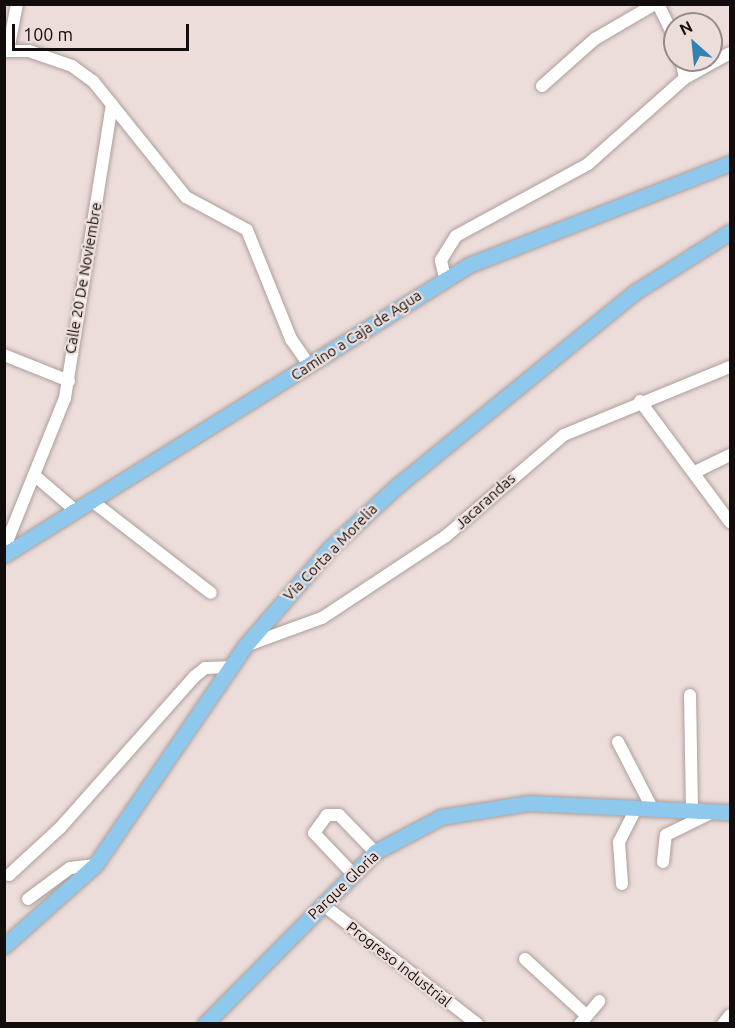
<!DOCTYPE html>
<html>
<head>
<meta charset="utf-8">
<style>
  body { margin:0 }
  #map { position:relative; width:735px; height:1028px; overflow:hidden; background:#ecddda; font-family:Ubuntu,sans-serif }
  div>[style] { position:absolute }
  .roads { filter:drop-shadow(0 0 2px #ac9e9b) drop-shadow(0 0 2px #ac9e9b) }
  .minor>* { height:12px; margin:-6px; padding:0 6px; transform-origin:6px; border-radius:6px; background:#fff }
  .major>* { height:15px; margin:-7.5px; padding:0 7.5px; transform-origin:7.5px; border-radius:7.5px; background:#8ec8ed }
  span { translate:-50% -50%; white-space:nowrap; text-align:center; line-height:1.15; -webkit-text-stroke:4.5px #ecddda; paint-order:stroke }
  .street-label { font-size:15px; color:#110d0c }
  .frame { position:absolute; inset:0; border:6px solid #110d0c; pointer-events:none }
  .north { position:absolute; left:663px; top:12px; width:60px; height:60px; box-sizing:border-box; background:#ecddda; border:2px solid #948a88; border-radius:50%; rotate:333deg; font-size:16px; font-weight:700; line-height:24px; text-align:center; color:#110d0c }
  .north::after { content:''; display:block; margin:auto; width:21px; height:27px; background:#3181b2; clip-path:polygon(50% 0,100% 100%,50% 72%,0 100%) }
  .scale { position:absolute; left:12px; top:24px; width:177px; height:27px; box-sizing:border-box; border:3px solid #110d0c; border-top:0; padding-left:8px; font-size:18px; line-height:21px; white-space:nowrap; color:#110d0c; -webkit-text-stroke:4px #ecddda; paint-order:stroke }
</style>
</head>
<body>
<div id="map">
  <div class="roads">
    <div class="minor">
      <i style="left:658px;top:4px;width:39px;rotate:64deg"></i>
      <i style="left:4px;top:51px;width:25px"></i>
      <i style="left:29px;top:51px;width:46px;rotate:19.2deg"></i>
      <i style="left:72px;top:66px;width:26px;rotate:36deg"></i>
      <i style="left:93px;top:81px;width:149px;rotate:51.3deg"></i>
      <i style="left:186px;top:197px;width:69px;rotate:28.4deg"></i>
      <i style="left:247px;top:230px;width:118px;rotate:68deg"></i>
      <i style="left:291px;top:339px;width:32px;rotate:55deg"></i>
      <i style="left:8px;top:51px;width:48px;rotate:-79.2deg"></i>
      <i style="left:681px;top:60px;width:18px;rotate:77deg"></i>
      <i style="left:542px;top:86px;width:71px;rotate:-41.6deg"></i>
      <i style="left:595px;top:39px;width:69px;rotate:-30.3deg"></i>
      <i style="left:445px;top:278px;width:18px;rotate:-103deg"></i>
      <i style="left:441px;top:260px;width:28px;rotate:-58deg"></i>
      <i style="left:456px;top:236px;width:150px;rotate:-28.6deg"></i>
      <i style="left:588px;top:164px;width:130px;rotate:-41.6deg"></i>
      <i style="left:685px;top:78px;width:51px;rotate:-29.1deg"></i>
      <i style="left:4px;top:355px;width:70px;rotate:21.8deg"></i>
      <i style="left:640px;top:401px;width:151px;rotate:53.4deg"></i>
      <i style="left:697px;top:471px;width:37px;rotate:-26deg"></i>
      <i style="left:34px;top:475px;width:55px;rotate:40.6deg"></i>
      <i style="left:92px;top:501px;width:150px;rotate:37.7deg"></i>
      <i style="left:4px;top:549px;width:163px;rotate:-68deg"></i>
      <i style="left:65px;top:398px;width:297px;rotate:-80.9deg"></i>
      <i style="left:245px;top:646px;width:82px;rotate:-20deg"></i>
      <i style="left:322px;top:618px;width:149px;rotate:-33.5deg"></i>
      <i style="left:446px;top:536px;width:155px;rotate:-40.6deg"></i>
      <i style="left:564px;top:435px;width:179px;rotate:-22.3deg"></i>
      <i style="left:690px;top:695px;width:115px;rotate:89deg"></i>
      <i style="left:618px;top:742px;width:74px;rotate:62.7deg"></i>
      <i style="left:663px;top:862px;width:27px;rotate:-84deg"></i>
      <i style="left:666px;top:835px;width:52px;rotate:-26.1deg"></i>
      <i style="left:352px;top:873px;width:55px;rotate:-133.5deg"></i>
      <i style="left:314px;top:833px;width:22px;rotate:-54deg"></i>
      <i style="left:327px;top:815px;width:12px"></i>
      <i style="left:339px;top:815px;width:52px;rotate:45.8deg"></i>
      <i style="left:9px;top:875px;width:69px;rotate:-42.7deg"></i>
      <i style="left:60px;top:828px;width:202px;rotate:-48.4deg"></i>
      <i style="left:194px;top:677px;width:14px;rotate:-39deg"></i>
      <i style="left:205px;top:668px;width:25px;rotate:-2deg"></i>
      <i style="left:622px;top:884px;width:42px;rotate:-94.1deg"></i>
      <i style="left:619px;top:842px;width:38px;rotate:-63deg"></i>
      <i style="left:28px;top:899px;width:52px;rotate:-36.4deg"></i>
      <i style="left:70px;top:868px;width:25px;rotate:-7deg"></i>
      <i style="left:322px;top:904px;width:196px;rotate:37.7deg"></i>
      <i style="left:525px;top:959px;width:83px;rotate:42.6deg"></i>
      <i style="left:580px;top:1024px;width:30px;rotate:-50deg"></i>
      <i style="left:723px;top:1024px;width:11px;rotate:-52deg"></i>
    </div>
    <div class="major">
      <i style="left:4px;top:555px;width:548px;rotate:-31.95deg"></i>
      <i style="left:469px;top:265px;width:280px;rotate:-21.3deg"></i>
      <i style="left:4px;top:946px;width:122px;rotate:-41.7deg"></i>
      <i style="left:95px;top:865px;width:265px;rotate:-55.6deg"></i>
      <i style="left:245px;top:646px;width:130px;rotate:-49.1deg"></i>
      <i style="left:330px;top:548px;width:91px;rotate:-42.8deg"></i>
      <i style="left:397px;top:486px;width:307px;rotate:-39.2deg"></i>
      <i style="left:635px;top:292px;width:112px;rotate:-32.3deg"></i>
      <i style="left:205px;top:1024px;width:242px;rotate:-45.3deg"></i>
      <i style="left:375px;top:852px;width:75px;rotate:-27.9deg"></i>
      <i style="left:441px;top:817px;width:88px;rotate:-9.1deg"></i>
      <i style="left:528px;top:803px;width:202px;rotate:2.6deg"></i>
    </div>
  </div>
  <div class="street-label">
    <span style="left:83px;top:278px;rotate:-80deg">Calle 20 De Noviembre</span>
    <span style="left:356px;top:335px;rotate:-33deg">Camino a Caja de Agua</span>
    <span style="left:485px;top:501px;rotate:-42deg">Jacarandas</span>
    <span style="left:330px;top:552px;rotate:-46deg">Via Corta a Morelia</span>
    <span style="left:343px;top:885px;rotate:-44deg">Parque Gloria</span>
    <span style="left:399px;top:964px;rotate:38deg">Progreso Industrial</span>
  </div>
  <div class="frame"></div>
  <div class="north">N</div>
  <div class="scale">100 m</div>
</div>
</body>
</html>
